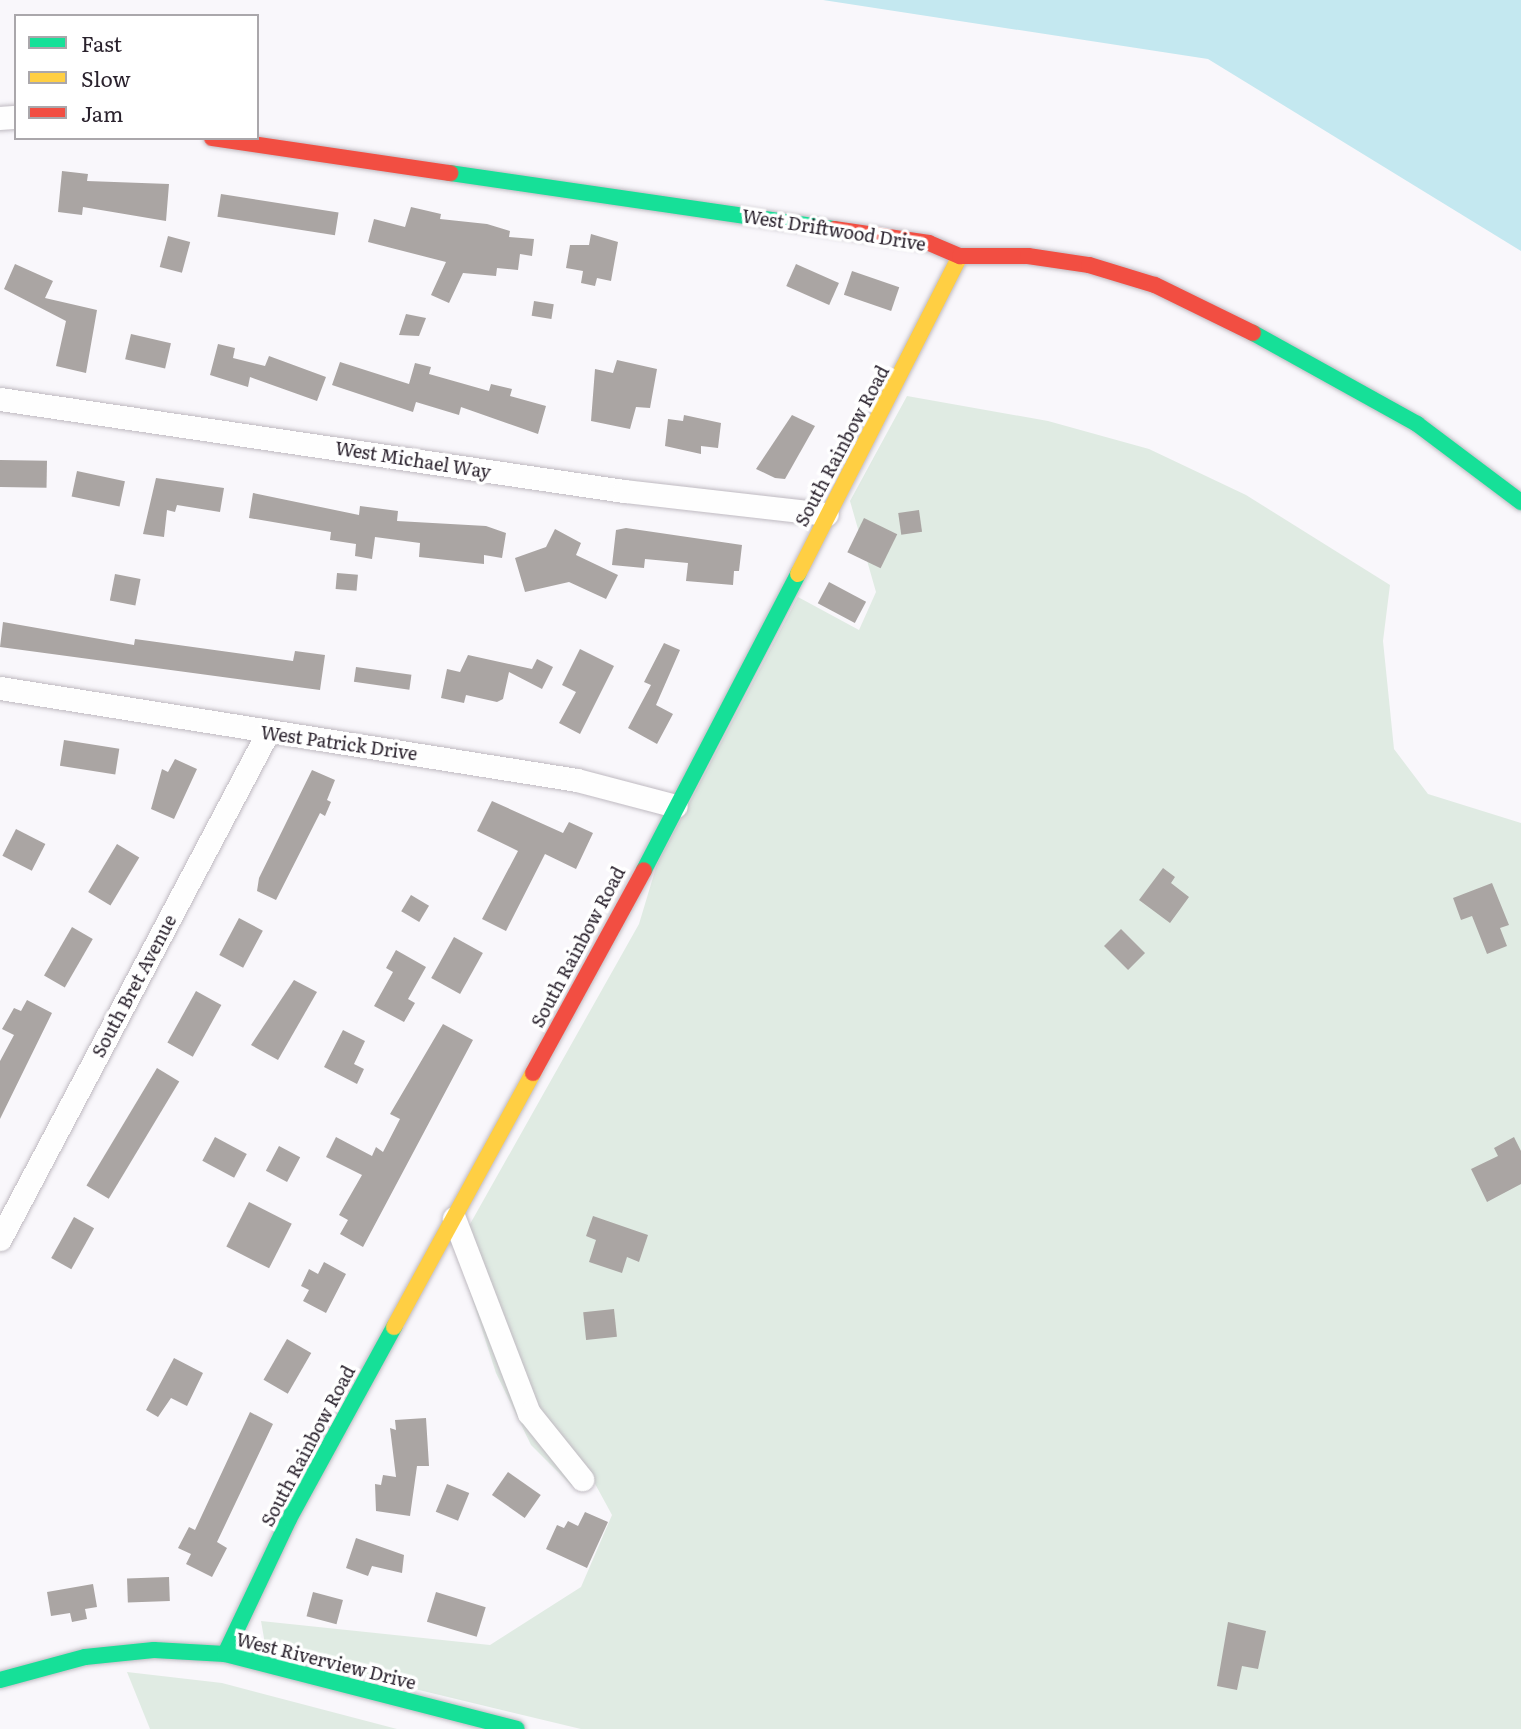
<!DOCTYPE html>
<html>
<head>
<meta charset="utf-8">
<style>
  body { margin:0 }
  #map { position:relative; width:1521px; height:1729px; overflow:hidden; background:#f9f7fb; font-family:Literata,serif }
  div>[style] { position:absolute }
  .green>* { inset:0; background:#e0ebe3 }
  .water>* { inset:0; background:#c4e8f0 }
  .building>* { inset:0; background:#aaa5a3; transform-origin:0 0 }
  .roads { filter:drop-shadow(0 0 2px #bfbac1) drop-shadow(0 0 2px #bfbac1) }
  .street>* { height:23px; margin:-11.5px; padding:0 11.5px; transform-origin:11.5px; border-radius:11.5px; background:#fefefe }
  .fast>* { height:16px; margin:-8px; padding:0 8px; transform-origin:8px; border-radius:8px; background:#16e098 }
  .slow>* { height:16px; margin:-8px; padding:0 8px; transform-origin:8px; border-radius:8px; background:#ffcf43 }
  .jam>* { height:16px; margin:-8px; padding:0 8px; transform-origin:8px; border-radius:8px; background:#f24e42 }
  span { translate:-50% -50%; white-space:nowrap; text-align:center; line-height:1.15; -webkit-text-stroke:7px #fff; paint-order:stroke }
  .street-label { font-size:18px; color:#2a222d }
  .legend { position:absolute; left:14px; top:14px; width:245px; height:126px; box-sizing:border-box; background:#fff; border:2px solid #aaa7ab; margin:0; padding:9px 12px; list-style:none; font-size:21px; color:#2a222d }
  .legend li { display:flex; align-items:center; gap:14px; height:35px }
  .legend b { width:35px; border:2px solid #aaa7ab }
</style>
</head>
<body>
<div id="map">
  <div class="green">
    <i style="clip-path:polygon(907px 396px,1048px 421px,1149px 449px,1246px 495px,1390px 585px,1383px 641px,1394px 749px,1428px 794px,1521px 823px,1521px 1729px,581px 1729px,278px 1656px,265px 1644px,261px 1621px,490px 1645px,581px 1587px,612px 1515px,587px 1469px,572px 1486px,531px 1445px,496px 1373px,456px 1249px,639px 924px,657px 864px,798px 597px,859px 630px,876px 592px,850px 501px)"></i>
    <i style="clip-path:polygon(127px 1672px,222px 1683px,397px 1729px,150px 1729px)"></i>
  </div>
  <div class="water">
    <i style="clip-path:polygon(823px 0,1521px 0,1521px 251px,1208px 59px)"></i>
  </div>
  <div class="building">
    <i style="clip-path:polygon(62px 171px,88px 174px,87px 181px,169px 184px,166px 221px,83px 207px,82px 215px,58px 212px)"></i>
    <i style="left:221px;top:194px;width:119px;height:23px;rotate:9deg"></i>
    <i style="clip-path:polygon(411px 207px,441px 214px,440px 219px,487px 224px,510px 231px,509px 237px,534px 239px,532px 256px,520px 254px,518px 270px,497px 268px,496px 276px,463px 273px,449px 303px,431px 295px,446px 262px,368px 242px,374px 219px,405px 227px)"></i>
    <i style="clip-path:polygon(591px 234px,618px 242px,611px 281px,597px 278px,595px 286px,581px 283px,583px 271px,566px 268px,570px 245px,589px 245px)"></i>
    <i style="left:168px;top:236px;width:23px;height:32px;rotate:15deg"></i>
    <i style="clip-path:polygon(15px 264px,53px 281px,45px 298px,97px 310px,86px 373px,56px 366px,66px 321px,4px 289px)"></i>
    <i style="left:796px;top:264px;width:47px;height:24px;rotate:24deg"></i>
    <i style="left:852px;top:271px;width:50px;height:25px;rotate:19deg"></i>
    <i style="left:534px;top:301px;width:20px;height:15px;rotate:9deg"></i>
    <i style="clip-path:polygon(406px 314px,426px 318px,419px 336px,399px 335px)"></i>
    <i style="left:131px;top:334px;width:41px;height:26px;rotate:13deg"></i>
    <i style="clip-path:polygon(218px 344px,235px 348px,233px 358px,265px 366px,269px 356px,326px 377px,317px 401px,250px 377px,248px 387px,210px 375px)"></i>
    <i style="clip-path:polygon(617px 360px,657px 369px,650px 408px,636px 407px,630px 429px,591px 421px,595px 369px,613px 373px)"></i>
    <i style="clip-path:polygon(340px 362px,409px 384px,415px 363px,431px 367px,429px 374px,489px 391px,491px 384px,512px 389px,510px 396px,546px 406px,538px 434px,461px 407px,459px 415px,416px 402px,413px 412px,332px 385px)"></i>
    <i style="clip-path:polygon(684px 415px,721px 423px,718px 448px,701px 446px,701px 454px,665px 446px,668px 419px,683px 421px)"></i>
    <i style="clip-path:polygon(792px 415px,815px 426px,785px 479px,775px 478px,756px 469px)"></i>
    <i style="left:0;top:460px;width:47px;height:27px;rotate:1deg"></i>
    <i style="left:77px;top:471px;width:49px;height:26px;rotate:12deg"></i>
    <i style="clip-path:polygon(156px 478px,224px 488px,220px 512px,177px 505px,175px 512px,167px 510px,164px 537px,143px 534px)"></i>
    <i style="clip-path:polygon(253px 493px,359px 515px,360px 506px,398px 511px,397px 521px,486px 526px,506px 533px,502px 558px,484px 555px,484px 564px,419px 557px,420px 543px,375px 537px,372px 559px,355px 556px,356px 544px,330px 540px,331px 532px,249px 518px)"></i>
    <i style="left:919px;top:510px;width:22px;height:21px;rotate:82deg"></i>
    <i style="left:864px;top:518px;width:37px;height:38px;rotate:26deg"></i>
    <i style="clip-path:polygon(626px 528px,742px 545px,739px 571px,734px 571px,733px 585px,686px 581px,688px 563px,645px 559px,644px 568px,612px 565px,616px 530px)"></i>
    <i style="clip-path:polygon(555px 529px,581px 543px,576px 555px,618px 575px,606px 599px,569px 582px,525px 592px,515px 558px,546px 547px)"></i>
    <i style="left:337px;top:573px;width:21px;height:16px;rotate:5deg"></i>
    <i style="left:115px;top:574px;width:26px;height:27px;rotate:11deg"></i>
    <i style="left:829px;top:582px;width:42px;height:24px;rotate:28deg"></i>
    <i style="clip-path:polygon(3px 622px,134px 645px,135px 639px,293px 661px,295px 651px,325px 655px,320px 690px,0 647px)"></i>
    <i style="clip-path:polygon(664px 643px,680px 650px,656px 705px,673px 714px,657px 744px,628px 728px,651px 685px,644px 682px)"></i>
    <i style="clip-path:polygon(580px 649px,614px 666px,580px 734px,559px 723px,576px 692px,562px 685px)"></i>
    <i style="clip-path:polygon(468px 655px,532px 669px,537px 659px,553px 667px,542px 689px,509px 672px,503px 699px,497px 702px,466px 695px,464px 703px,441px 698px,447px 669px,460px 672px)"></i>
    <i style="left:356px;top:667px;width:56px;height:15px;rotate:8deg"></i>
    <i style="left:64px;top:740px;width:56px;height:26px;rotate:9deg"></i>
    <i style="clip-path:polygon(175px 759px,197px 769px,174px 819px,151px 809px,162px 769px,168px 772px)"></i>
    <i style="clip-path:polygon(312px 770px,335px 780px,327px 800px,331px 802px,325px 816px,320px 813px,276px 900px,257px 891px,259px 878px)"></i>
    <i style="clip-path:polygon(492px 801px,563px 833px,569px 822px,593px 833px,576px 869px,545px 854px,506px 931px,482px 919px,518px 851px,477px 831px)"></i>
    <i style="left:16px;top:829px;width:33px;height:30px;rotate:27deg"></i>
    <i style="left:117px;top:844px;width:26px;height:56px;rotate:31deg"></i>
    <i style="clip-path:polygon(1163px 868px,1175px 877px,1171px 883px,1189px 897px,1170px 923px,1139px 900px)"></i>
    <i style="clip-path:polygon(1492px 883px,1509px 925px,1500px 928px,1507px 946px,1487px 954px,1472px 916px,1461px 920px,1453px 898px)"></i>
    <i style="left:411px;top:895px;width:21px;height:19px;rotate:31deg"></i>
    <i style="left:239px;top:918px;width:27px;height:42px;rotate:28deg"></i>
    <i style="left:72px;top:927px;width:24px;height:56px;rotate:30deg"></i>
    <i style="left:1121px;top:929px;width:34px;height:24px;rotate:45deg"></i>
    <i style="left:454px;top:937px;width:33px;height:47px;rotate:29deg"></i>
    <i style="clip-path:polygon(396px 950px,426px 967px,408px 999px,415px 1003px,404px 1022px,374px 1006px,393px 972px,386px 968px)"></i>
    <i style="clip-path:polygon(294px 980px,317px 992px,278px 1060px,251px 1045px)"></i>
    <i style="left:196px;top:991px;width:29px;height:59px;rotate:29deg"></i>
    <i style="clip-path:polygon(27px 1000px,52px 1013px,0 1119px,0 1061px,14px 1035px,2px 1029px,14px 1008px,21px 1011px)"></i>
    <i style="clip-path:polygon(443px 1024px,473px 1040px,363px 1247px,340px 1234px,348px 1220px,339px 1215px,362px 1175px,326px 1157px,336px 1137px,372px 1156px,376px 1147px,383px 1152px,400px 1119px,390px 1114px)"></i>
    <i style="clip-path:polygon(343px 1030px,365px 1041px,354px 1064px,364px 1069px,357px 1084px,324px 1067px)"></i>
    <i style="left:157px;top:1068px;width:26px;height:137px;rotate:31deg"></i>
    <i style="left:215px;top:1137px;width:36px;height:27px;rotate:28deg"></i>
    <i style="clip-path:polygon(1514px 1137px,1521px 1151px,1521px 1184px,1487px 1202px,1471px 1169px,1498px 1156px,1494px 1148px)"></i>
    <i style="left:279px;top:1146px;width:24px;height:28px;rotate:28deg"></i>
    <i style="left:249px;top:1202px;width:48px;height:50px;rotate:27deg"></i>
    <i style="clip-path:polygon(593px 1216px,648px 1235px,639px 1262px,627px 1257px,622px 1273px,589px 1262px,596px 1240px,586px 1236px)"></i>
    <i style="left:74px;top:1217px;width:23px;height:47px;rotate:29deg"></i>
    <i style="clip-path:polygon(324px 1262px,346px 1274px,326px 1313px,303px 1301px,309px 1290px,301px 1286px,309px 1269px,318px 1274px)"></i>
    <i style="left:614px;top:1309px;width:28px;height:31px;rotate:84deg"></i>
    <i style="left:287px;top:1339px;width:28px;height:47px;rotate:30deg"></i>
    <i style="clip-path:polygon(174px 1358px,203px 1373px,187px 1406px,171px 1398px,158px 1417px,146px 1410px)"></i>
    <i style="clip-path:polygon(250px 1412px,273px 1424px,217px 1542px,227px 1548px,212px 1577px,186px 1564px,191px 1554px,178px 1548px,189px 1527px,195px 1530px)"></i>
    <i style="clip-path:polygon(426px 1418px,429px 1466px,417px 1466px,410px 1516px,376px 1511px,375px 1484px,381px 1485px,383px 1475px,396px 1477px,390px 1428px,396px 1430px,395px 1420px)"></i>
    <i style="left:508px;top:1472px;width:40px;height:28px;rotate:35deg"></i>
    <i style="left:447px;top:1484px;width:24px;height:30px;rotate:22deg"></i>
    <i style="clip-path:polygon(585px 1512px,608px 1522px,587px 1568px,546px 1549px,557px 1525px,564px 1528px,568px 1521px,578px 1526px)"></i>
    <i style="clip-path:polygon(356px 1538px,404px 1555px,402px 1573px,372px 1566px,368px 1576px,346px 1568px)"></i>
    <i style="left:169px;top:1577px;width:24px;height:42px;rotate:88deg"></i>
    <i style="clip-path:polygon(93px 1584px,97px 1607px,85px 1609px,87px 1619px,72px 1622px,70px 1613px,51px 1616px,47px 1592px)"></i>
    <i style="left:313px;top:1592px;width:31px;height:25px;rotate:15deg"></i>
    <i style="left:436px;top:1592px;width:52px;height:31px;rotate:17deg"></i>
    <i style="clip-path:polygon(1228px 1622px,1266px 1631px,1258px 1669px,1242px 1666px,1237px 1690px,1217px 1686px)"></i>
  </div>
  <div class="roads">
    <div class="street">
      <i style="left:0;top:118px;width:16px;rotate:-4deg"></i>
      <i style="left:0;top:399px;width:631px;rotate:8.39deg"></i>
      <i style="left:624px;top:491px;width:204px;rotate:6.5deg"></i>
      <i style="left:0;top:688px;width:584px;rotate:9.06deg"></i>
      <i style="left:577px;top:780px;width:102px;rotate:14.7deg"></i>
      <i style="left:454px;top:1218px;width:209px;rotate:69deg"></i>
      <i style="left:529px;top:1413px;width:85px;rotate:51.2deg"></i>
      <i style="left:0;top:1239px;width:573px;rotate:-62.14deg"></i>
    </div>
    <div class="fast">
      <i style="left:450px;top:173px;width:388px;rotate:8.3deg"></i>
      <i style="left:1253px;top:333px;width:188px;rotate:29deg"></i>
      <i style="left:1417px;top:424px;width:130px;rotate:36.9deg"></i>
      <i style="left:644px;top:870px;width:334px;rotate:-62.5deg"></i>
      <i style="left:225px;top:1654px;width:149px;rotate:-64.6deg"></i>
      <i style="left:289px;top:1519px;width:219px;rotate:-61.3deg"></i>
      <i style="left:0;top:1680px;width:88px;rotate:-15.1deg"></i>
      <i style="left:85px;top:1657px;width:69px;rotate:-5.8deg"></i>
      <i style="left:154px;top:1650px;width:71px;rotate:3.2deg"></i>
      <i style="left:225px;top:1654px;width:301px;rotate:14.4deg"></i>
    </div>
    <div class="slow">
      <i style="left:798px;top:574px;width:357px;rotate:-63deg"></i>
      <i style="left:394px;top:1327px;width:290px;rotate:-61.3deg"></i>
    </div>
    <div class="jam">
      <i style="left:212px;top:138px;width:241px;rotate:8.4deg"></i>
      <i style="left:834px;top:229px;width:96px;rotate:8.4deg"></i>
      <i style="left:929px;top:243px;width:34px;rotate:23deg"></i>
      <i style="left:960px;top:256px;width:68px"></i>
      <i style="left:1028px;top:256px;width:62px;rotate:8.4deg"></i>
      <i style="left:1089px;top:265px;width:69px;rotate:16.9deg"></i>
      <i style="left:1155px;top:285px;width:109px;rotate:26.1deg"></i>
      <i style="left:533px;top:1073px;width:231px;rotate:-61.3deg"></i>
    </div>
  </div>
  <div class="street-label">
    <span style="left:834px;top:230px;rotate:9deg">West Driftwood Drive</span>
    <span style="left:842px;top:446px;rotate:-62deg">South Rainbow Road</span>
    <span style="left:413px;top:460px;rotate:9deg">West Michael Way</span>
    <span style="left:339px;top:743px;rotate:8deg">West Patrick Drive</span>
    <span style="left:578px;top:947px;rotate:-62deg">South Rainbow Road</span>
    <span style="left:134px;top:986px;rotate:-62deg">South Bret Avenue</span>
    <span style="left:308px;top:1446px;rotate:-62deg">South Rainbow Road</span>
    <span style="left:326px;top:1661px;rotate:14deg">West Riverview Drive</span>
  </div>
  <ul class="legend">
  <li><b style="height:9px;background:#16e098"></b>Fast</li>
  <li><b style="height:9px;background:#ffcf43"></b>Slow</li>
  <li><b style="height:9px;background:#f24e42"></b>Jam</li>
  </ul>
</div>
</body>
</html>
